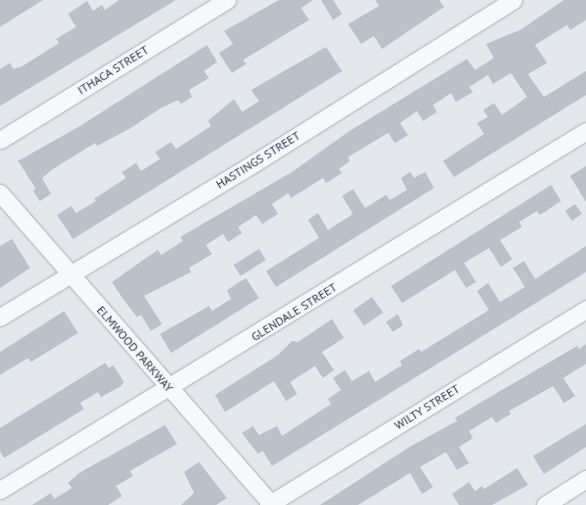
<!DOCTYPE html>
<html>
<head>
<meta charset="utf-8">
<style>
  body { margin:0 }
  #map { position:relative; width:586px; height:505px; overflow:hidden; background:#e4e7ec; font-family:"PT Sans",sans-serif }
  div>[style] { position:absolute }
  .building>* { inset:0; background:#bbc0ca; transform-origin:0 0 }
  .roads { filter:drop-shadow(0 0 1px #a9aeb7) drop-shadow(0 0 1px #a9aeb7) }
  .minor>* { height:17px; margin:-8.5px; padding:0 8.5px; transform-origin:8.5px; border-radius:8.5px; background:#f7f8fa }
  span { translate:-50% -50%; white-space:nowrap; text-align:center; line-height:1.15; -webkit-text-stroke:4px #f4f6f9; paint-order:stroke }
  .street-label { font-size:12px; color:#2b3445 }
</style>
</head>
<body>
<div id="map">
  <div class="building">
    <i style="clip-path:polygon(0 0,43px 0,0 27px)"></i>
    <i style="clip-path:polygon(119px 0,176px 0,0 106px,0 69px,10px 63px,13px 69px,21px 67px,59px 43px,56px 39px,76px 27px,68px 14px,87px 1px,93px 11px,102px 5px,105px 10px)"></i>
    <i style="clip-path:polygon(279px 0,313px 0,301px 8px,309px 20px,243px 60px,246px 64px,232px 73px,219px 53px,233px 44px,224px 31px)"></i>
    <i style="clip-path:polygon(321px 0,333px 0,342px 14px,333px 20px)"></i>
    <i style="clip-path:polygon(375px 0,439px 0,444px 7px,382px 49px,374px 36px,361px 44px,348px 24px,379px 6px)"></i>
    <i style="clip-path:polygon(564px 0,586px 0,586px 20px,570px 30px,567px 25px,535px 45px,547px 63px,528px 74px,544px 97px,586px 71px,586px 95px,454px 177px,443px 161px,484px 134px,477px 123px,488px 117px,483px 110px,494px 103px,502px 115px,527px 97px,511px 73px,493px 84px,488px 75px,469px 87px,473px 92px,456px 102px,451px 93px,433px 105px,437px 112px,423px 121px,417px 111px,400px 123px,408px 135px,395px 143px,388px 133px,348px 157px,350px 161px,339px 169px,342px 173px,326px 183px,323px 178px,291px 198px,288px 193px,272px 204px,278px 214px,262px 224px,256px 215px,238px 227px,242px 233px,228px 242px,223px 234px,206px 245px,212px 254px,189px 268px,191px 272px,144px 296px,162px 324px,151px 331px,141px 315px,137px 317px,123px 299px,112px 282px,146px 258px,158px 250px,161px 255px,183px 241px,180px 237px,292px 172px,348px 132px,467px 59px,475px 70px,494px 58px,486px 44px,520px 30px)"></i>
    <i style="clip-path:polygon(207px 45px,217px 62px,204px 71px,209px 78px,189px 90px,192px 97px,181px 104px,178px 100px,161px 108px,129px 129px,97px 146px,95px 143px,53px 169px,42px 178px,51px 194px,40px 201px,33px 191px,36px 189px,18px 161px,80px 126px)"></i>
    <i style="clip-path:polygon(326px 47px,342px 71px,73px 239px,57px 215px,71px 206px,76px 213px,96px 201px,94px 199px,126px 178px,122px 172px,136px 163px,141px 171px,160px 159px,155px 152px,171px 142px,176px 149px,211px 126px,208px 121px,234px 99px,242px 112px,259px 101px,251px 90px)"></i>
    <i style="clip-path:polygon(586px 166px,586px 202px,570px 176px)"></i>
    <i style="clip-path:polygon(410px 172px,414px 178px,425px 172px,434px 188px,276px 287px,266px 271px,319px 238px,308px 220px,318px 213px,328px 230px,353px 214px,342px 196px,353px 189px,365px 208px,386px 195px,390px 200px,407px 190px,401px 178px)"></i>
    <i style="clip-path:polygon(551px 185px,561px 201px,540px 215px,537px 211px,519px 222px,522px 227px,500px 240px,512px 259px,501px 267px,489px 248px,464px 263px,476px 282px,466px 288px,455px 270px,402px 303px,391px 286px)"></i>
    <i style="left:575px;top:204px;width:12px;height:12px;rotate:55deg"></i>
    <i style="clip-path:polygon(12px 239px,30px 268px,0 288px,0 246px)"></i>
    <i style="clip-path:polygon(586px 246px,586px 272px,272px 466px,263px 451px,258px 454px,242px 433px,253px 426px,259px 435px,277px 426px,282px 436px,331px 404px,328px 399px,341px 390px,333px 378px,345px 370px,352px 381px,369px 371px,375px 382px,402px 365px,400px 361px,419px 349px,421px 352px,489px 310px,477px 291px,488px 283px,500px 302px,525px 287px,513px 268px,524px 261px,535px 279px)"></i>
    <i style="left:259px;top:249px;width:13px;height:30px;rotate:58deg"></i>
    <i style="clip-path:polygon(246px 278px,259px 298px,171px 353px,160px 334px,209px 306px,212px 311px,231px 299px,227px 290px)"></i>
    <i style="left:372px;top:297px;width:19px;height:23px;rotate:55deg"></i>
    <i style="clip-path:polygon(64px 311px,78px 333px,31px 362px,28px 358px,0 375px,0 352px)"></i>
    <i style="clip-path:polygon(398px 314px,403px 325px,393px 332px,386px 322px)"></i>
    <i style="clip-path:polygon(332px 319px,344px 338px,322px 352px,334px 370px,323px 378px,315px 366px,290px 382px,297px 394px,286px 401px,274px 381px,225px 412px,215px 395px,278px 355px,292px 341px,298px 342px)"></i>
    <i style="clip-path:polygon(586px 344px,586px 364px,563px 378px,575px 396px,564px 403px,553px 386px,509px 411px,511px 414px,496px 423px,492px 417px,469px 431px,473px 438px,459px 447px,469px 463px,457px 470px,446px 452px,420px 467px,433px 487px,422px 494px,410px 473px,358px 505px,320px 505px,411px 446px,457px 421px,455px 418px,468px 410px,577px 346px,579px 349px)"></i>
    <i style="clip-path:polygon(105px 363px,109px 368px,113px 365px,124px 382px,121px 386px,101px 397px,98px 392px,80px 403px,84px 409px,4px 458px,0 451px,0 428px)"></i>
    <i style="clip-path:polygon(586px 424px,586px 447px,544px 474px,533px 456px)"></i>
    <i style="clip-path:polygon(165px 425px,177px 444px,130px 471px,133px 476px,116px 486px,122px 496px,108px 505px,32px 505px,51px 493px,54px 499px,72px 488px,68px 483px,79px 473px)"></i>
    <i style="clip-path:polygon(199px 462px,227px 498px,216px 505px,181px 505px,194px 493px,184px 472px)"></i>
    <i style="clip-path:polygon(517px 468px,528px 485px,492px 505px,459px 505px,452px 494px,469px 482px,475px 491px,482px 486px,484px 489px)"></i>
  </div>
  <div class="roads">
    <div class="minor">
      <i style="left:0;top:140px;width:267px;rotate:-31.7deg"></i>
      <i style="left:0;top:193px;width:414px;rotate:48.9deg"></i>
      <i style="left:0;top:317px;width:299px;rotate:-31.2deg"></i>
      <i style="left:256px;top:162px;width:304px;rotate:-32.2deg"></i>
      <i style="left:0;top:490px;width:687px;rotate:-31.49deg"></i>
      <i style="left:268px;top:505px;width:374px;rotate:-31.6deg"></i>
      <i style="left:545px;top:505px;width:49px;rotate:-32.4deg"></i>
    </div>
  </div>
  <div class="street-label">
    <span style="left:113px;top:70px;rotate:-32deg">ITHACA STREET</span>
    <span style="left:258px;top:160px;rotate:-32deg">HASTINGS STREET</span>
    <span style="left:294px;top:312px;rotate:-32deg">GLENDALE STREET</span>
    <span style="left:135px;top:349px;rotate:49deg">ELMWOOD PARKWAY</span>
    <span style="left:427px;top:407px;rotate:-32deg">WILTY STREET</span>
  </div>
</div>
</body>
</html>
